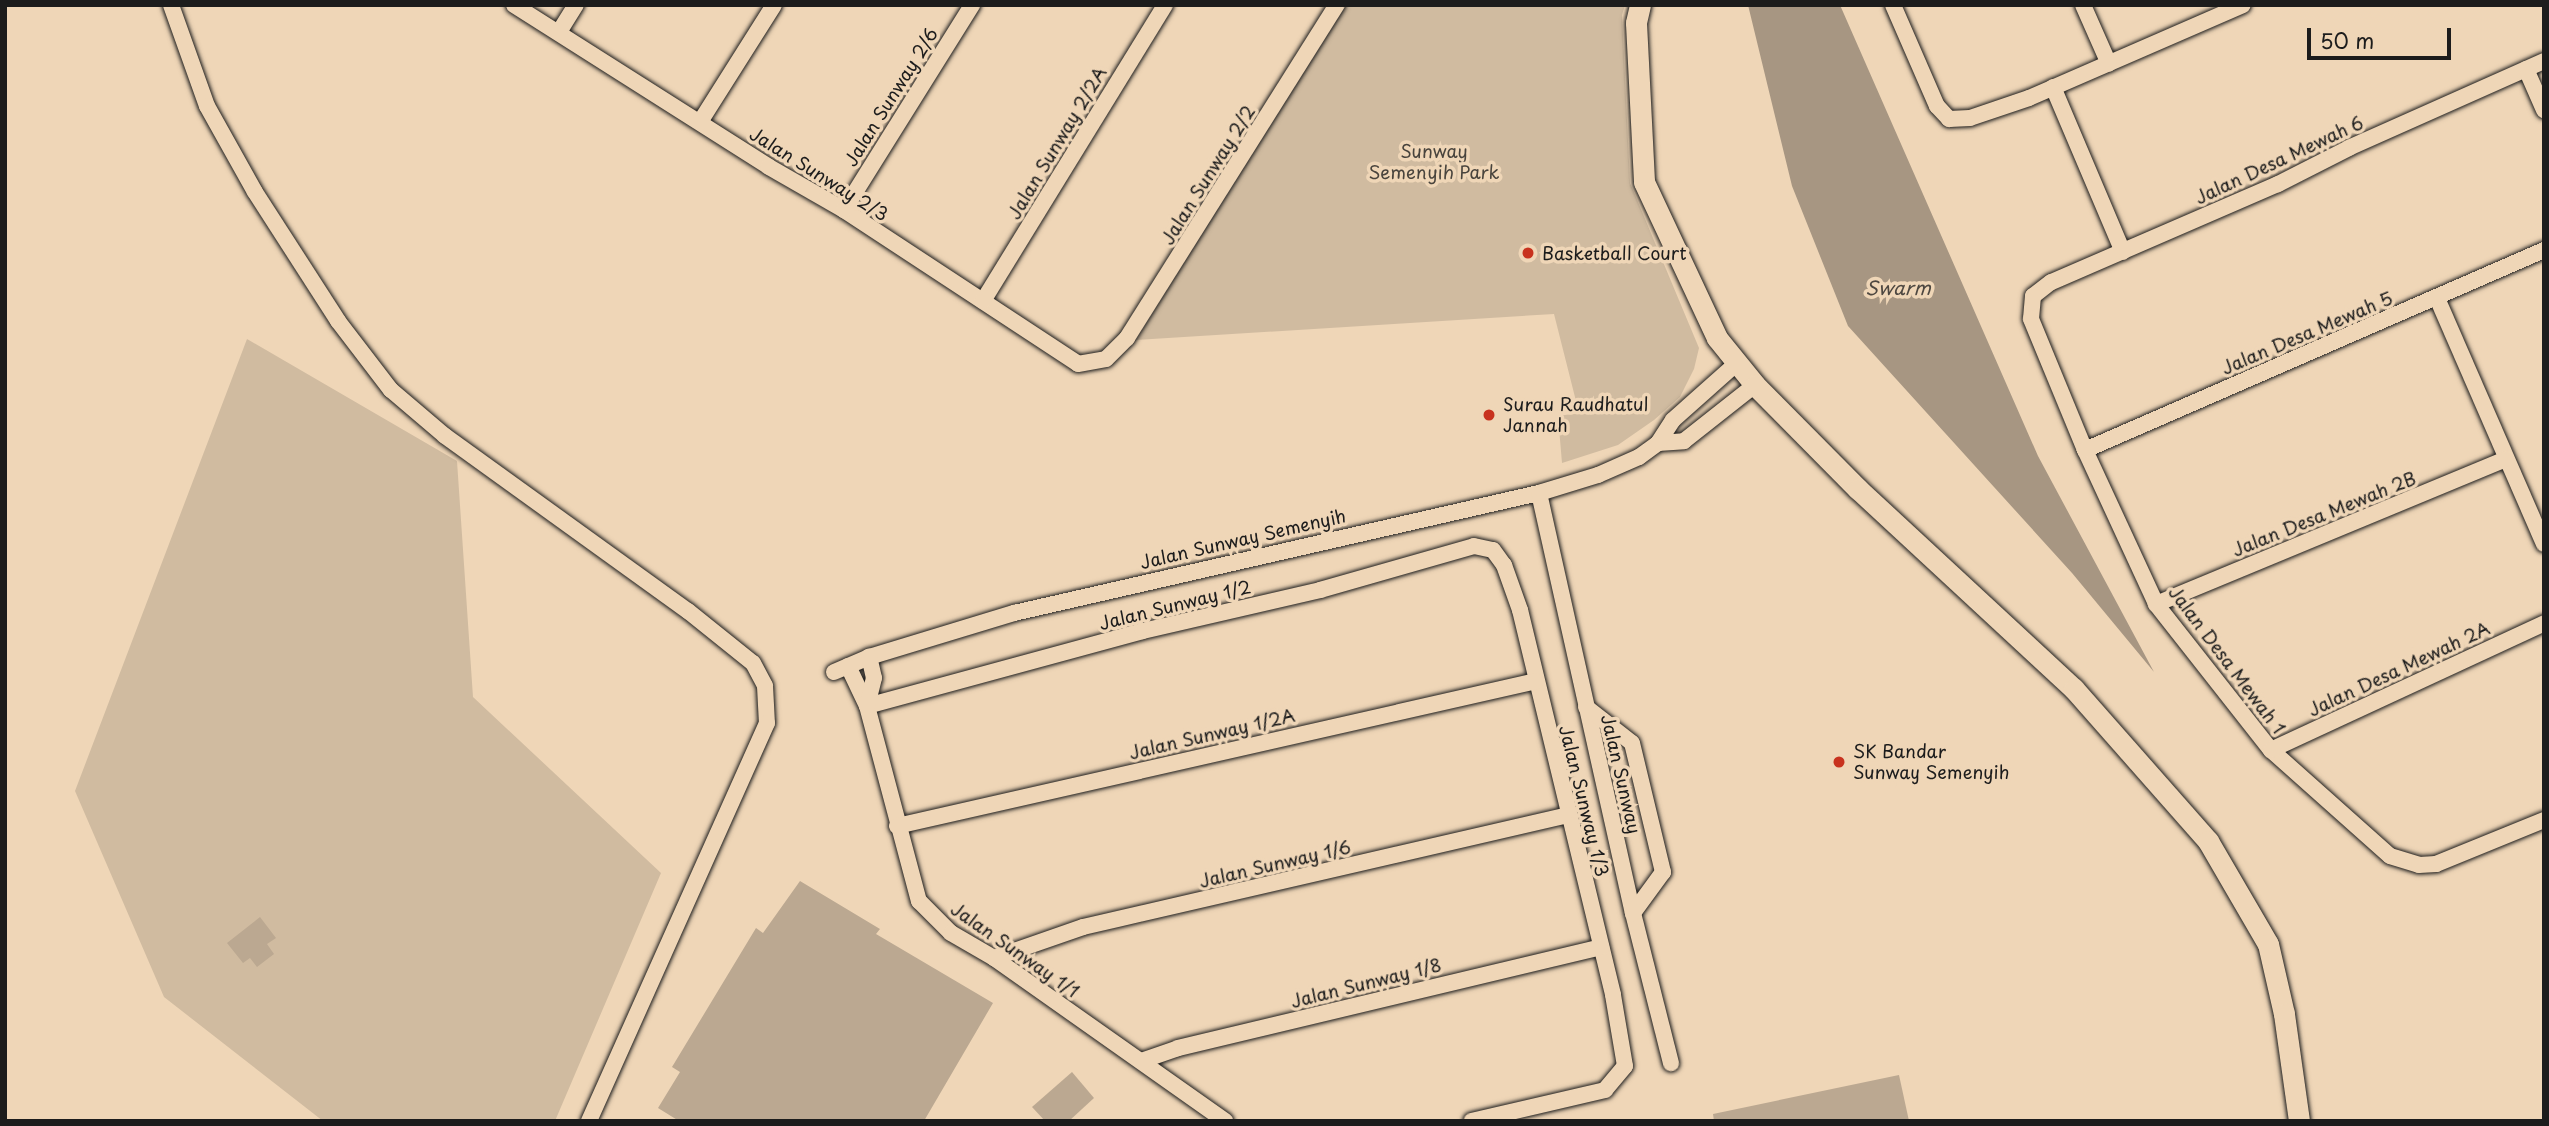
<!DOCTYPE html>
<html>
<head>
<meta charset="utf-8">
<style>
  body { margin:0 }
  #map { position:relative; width:2549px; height:1126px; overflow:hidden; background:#efd6b7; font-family:"Playpen Sans",sans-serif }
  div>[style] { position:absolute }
  .green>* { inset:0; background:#d0bba0 }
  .water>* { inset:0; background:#a79682 }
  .building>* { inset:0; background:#bba891 }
  .roads { filter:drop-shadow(0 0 2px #1c1c1c) drop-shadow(0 0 2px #1c1c1c) }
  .street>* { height:16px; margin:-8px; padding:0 8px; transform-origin:8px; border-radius:8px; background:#efd6b7 }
  .secondary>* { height:21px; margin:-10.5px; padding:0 10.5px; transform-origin:10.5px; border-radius:10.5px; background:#efd6b7 }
  .dots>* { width:19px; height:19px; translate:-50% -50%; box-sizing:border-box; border:4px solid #efd6b7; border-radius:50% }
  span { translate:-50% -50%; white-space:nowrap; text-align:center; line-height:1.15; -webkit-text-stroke:7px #efd6b7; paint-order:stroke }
  .street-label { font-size:18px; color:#1c1c1c }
  .park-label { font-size:18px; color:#49443d }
  .poi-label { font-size:18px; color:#1c1c1c }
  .left { translate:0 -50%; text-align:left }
  .water-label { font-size:19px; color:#4d4740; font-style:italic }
  .frame { position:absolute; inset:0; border:7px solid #1c1c1c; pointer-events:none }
  .scale { position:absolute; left:2307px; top:28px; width:144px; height:32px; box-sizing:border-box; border:4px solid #1c1c1c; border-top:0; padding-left:9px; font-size:21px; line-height:24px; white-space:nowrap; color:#1c1c1c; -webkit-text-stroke:5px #efd6b7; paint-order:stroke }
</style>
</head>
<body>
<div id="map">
  <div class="green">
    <i style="clip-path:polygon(1344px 5px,1625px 5px,1622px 15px,1630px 183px,1699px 348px,1694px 369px,1680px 397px,1654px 420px,1618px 445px,1562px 463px,1558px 416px,1579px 413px,1554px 314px,1136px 340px)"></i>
    <i style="clip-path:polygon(247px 339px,457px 461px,473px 697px,661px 873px,555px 1121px,323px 1121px,164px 997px,75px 791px)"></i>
  </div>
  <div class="water">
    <i style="clip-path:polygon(1748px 5px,1840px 5px,2038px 456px,2154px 672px,2072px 573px,1848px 326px,1792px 186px)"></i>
  </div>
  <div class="building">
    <i style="clip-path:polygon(800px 881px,880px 929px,876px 934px,993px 1003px,924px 1121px,679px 1121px,658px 1108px,680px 1072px,672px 1067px,756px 928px,763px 933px)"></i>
    <i style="clip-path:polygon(260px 917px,276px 938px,267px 944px,274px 954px,257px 967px,250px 958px,243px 963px,227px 943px)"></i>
    <i style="clip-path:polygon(1072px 1072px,1094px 1098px,1069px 1121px,1045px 1121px,1032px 1107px)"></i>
    <i style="clip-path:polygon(1899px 1075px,1909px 1121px,1714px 1121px,1713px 1114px)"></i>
  </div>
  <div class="roads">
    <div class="street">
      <i style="left:171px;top:5px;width:107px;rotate:70.4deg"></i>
      <i style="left:207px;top:106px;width:98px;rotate:60.8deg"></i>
      <i style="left:255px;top:192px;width:153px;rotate:57.2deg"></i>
      <i style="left:338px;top:321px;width:87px;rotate:52.5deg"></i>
      <i style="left:391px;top:390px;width:71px;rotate:40.4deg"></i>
      <i style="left:445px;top:436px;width:299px;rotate:35.8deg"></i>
      <i style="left:688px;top:611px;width:83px;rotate:38.7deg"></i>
      <i style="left:753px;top:663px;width:26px;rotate:62deg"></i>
      <i style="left:765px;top:686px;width:37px;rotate:87deg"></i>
      <i style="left:767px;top:723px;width:436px;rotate:114.1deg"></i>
      <i style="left:514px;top:5px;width:302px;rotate:32.4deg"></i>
      <i style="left:769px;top:167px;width:86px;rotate:29.8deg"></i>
      <i style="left:844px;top:210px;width:280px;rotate:33.3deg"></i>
      <i style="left:1078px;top:364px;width:28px;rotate:-10deg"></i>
      <i style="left:1106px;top:359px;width:30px;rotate:-45deg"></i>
      <i style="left:1127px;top:338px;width:394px;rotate:-57.8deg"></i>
      <i style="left:1893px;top:5px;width:110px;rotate:66.5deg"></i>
      <i style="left:1937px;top:106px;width:18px;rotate:47deg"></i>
      <i style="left:1949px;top:119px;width:21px;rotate:-3deg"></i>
      <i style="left:1970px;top:118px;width:62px;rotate:-18.7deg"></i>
      <i style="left:2029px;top:98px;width:233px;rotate:-23.5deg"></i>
      <i style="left:2083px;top:5px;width:64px;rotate:66.2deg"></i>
      <i style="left:559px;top:32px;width:32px;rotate:-58deg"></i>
      <i style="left:2544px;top:61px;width:214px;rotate:156deg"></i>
      <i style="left:2349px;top:148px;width:80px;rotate:153.1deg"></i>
      <i style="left:2278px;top:184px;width:247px;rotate:156.6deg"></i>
      <i style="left:2051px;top:282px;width:23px;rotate:142deg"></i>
      <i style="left:2033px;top:296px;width:23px;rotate:95deg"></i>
      <i style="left:2031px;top:319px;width:142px;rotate:67.6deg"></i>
      <i style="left:2085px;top:450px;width:170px;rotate:65.2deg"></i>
      <i style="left:2156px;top:604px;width:186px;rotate:51.8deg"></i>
      <i style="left:2271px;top:750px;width:159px;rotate:41.7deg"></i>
      <i style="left:2390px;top:856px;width:30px;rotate:17deg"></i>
      <i style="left:2419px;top:865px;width:17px;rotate:-3deg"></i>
      <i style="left:2436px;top:864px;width:117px;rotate:-22.2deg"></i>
      <i style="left:2526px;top:69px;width:45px;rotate:66.3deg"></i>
      <i style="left:2053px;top:87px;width:179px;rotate:67deg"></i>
      <i style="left:700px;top:122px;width:138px;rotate:-57.7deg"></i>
      <i style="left:844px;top:210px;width:242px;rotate:-58deg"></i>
      <i style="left:2437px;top:298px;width:268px;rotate:66.5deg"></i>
      <i style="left:983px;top:301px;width:347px;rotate:-58.4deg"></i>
      <i style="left:1658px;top:443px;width:26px;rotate:-4deg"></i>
      <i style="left:1684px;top:441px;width:90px;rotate:-38.3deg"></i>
      <i style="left:2085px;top:450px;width:501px;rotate:-23.54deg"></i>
      <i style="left:1539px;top:493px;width:430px;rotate:77.4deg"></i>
      <i style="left:1633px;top:913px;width:155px;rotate:75.8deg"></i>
      <i style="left:2156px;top:604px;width:379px;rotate:-22.5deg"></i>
      <i style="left:848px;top:666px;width:44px;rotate:64.6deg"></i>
      <i style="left:867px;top:706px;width:202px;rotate:75.1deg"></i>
      <i style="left:919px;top:901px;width:45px;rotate:45deg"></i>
      <i style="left:951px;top:933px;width:50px;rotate:30.2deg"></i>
      <i style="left:994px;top:958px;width:283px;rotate:35.2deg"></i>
      <i style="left:834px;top:672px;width:38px;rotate:-23deg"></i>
      <i style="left:869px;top:657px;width:152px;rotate:-16.9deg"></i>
      <i style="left:1014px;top:613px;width:539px;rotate:-12.88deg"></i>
      <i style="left:1539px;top:493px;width:62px;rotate:-17deg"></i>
      <i style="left:1598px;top:475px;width:45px;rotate:-23.7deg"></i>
      <i style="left:1639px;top:457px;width:24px;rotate:-36deg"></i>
      <i style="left:1658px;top:443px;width:27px;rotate:-57deg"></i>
      <i style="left:1673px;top:420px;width:86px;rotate:-41.7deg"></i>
      <i style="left:867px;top:706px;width:286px;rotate:-15.2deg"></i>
      <i style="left:1143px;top:631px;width:182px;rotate:-13deg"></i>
      <i style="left:1320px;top:590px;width:160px;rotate:-15.9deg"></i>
      <i style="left:1474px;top:546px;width:19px;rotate:12deg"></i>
      <i style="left:1493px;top:550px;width:19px;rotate:54deg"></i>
      <i style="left:1504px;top:565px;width:48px;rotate:70.4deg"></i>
      <i style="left:1520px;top:610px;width:396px;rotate:76.4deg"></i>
      <i style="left:1613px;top:995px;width:72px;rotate:80.4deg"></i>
      <i style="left:1625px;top:1066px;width:31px;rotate:130deg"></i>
      <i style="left:1605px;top:1090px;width:137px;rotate:166.9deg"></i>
      <i style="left:867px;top:706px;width:29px;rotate:-76deg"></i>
      <i style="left:874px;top:678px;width:22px;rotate:-103deg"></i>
      <i style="left:1586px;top:707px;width:58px;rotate:38deg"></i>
      <i style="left:1632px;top:743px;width:133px;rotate:76.5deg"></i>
      <i style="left:1663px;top:872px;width:51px;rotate:126.2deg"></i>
      <i style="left:2271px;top:750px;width:301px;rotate:-24.9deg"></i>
      <i style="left:897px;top:826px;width:655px;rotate:-12.78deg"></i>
      <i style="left:994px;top:958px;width:94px;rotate:-19.2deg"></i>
      <i style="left:1083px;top:927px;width:497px;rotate:-13deg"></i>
      <i style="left:1141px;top:1061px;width:39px;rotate:-19deg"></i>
      <i style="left:1178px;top:1048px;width:435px;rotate:-13.4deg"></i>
    </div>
    <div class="secondary">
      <i style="left:1640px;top:5px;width:18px;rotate:103deg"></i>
      <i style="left:1636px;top:23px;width:159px;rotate:87.1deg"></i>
      <i style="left:1644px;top:182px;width:172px;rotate:64.9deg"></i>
      <i style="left:1717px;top:338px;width:60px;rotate:51deg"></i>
      <i style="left:1755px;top:385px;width:146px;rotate:45.3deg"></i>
      <i style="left:1858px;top:489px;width:294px;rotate:42.8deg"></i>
      <i style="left:2074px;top:689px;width:203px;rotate:48.6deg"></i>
      <i style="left:2208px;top:841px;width:119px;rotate:59.8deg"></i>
      <i style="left:2268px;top:944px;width:72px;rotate:77.1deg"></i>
      <i style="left:2284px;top:1014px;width:108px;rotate:82deg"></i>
    </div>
  </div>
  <div class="dots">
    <i style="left:1528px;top:253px;background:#c8321e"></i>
    <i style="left:1489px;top:415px;background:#c8321e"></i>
    <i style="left:1839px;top:762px;background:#c8321e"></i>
  </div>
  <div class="street-label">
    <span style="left:891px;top:97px;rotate:-58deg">Jalan Sunway 2/6</span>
    <span style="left:1057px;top:143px;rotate:-59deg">Jalan Sunway 2/2A</span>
    <span style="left:2279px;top:160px;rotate:-25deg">Jalan Desa Mewah 6</span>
    <span style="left:819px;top:174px;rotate:32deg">Jalan Sunway 2/3</span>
    <span style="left:1208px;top:175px;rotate:-58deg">Jalan Sunway 2/2</span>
    <span style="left:2307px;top:333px;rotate:-23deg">Jalan Desa Mewah 5</span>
    <span style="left:2324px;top:514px;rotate:-22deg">Jalan Desa Mewah 2B</span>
    <span style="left:1243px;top:539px;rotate:-13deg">Jalan Sunway Semenyih</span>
    <span style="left:1175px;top:605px;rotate:-14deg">Jalan Sunway 1/2</span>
    <span style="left:2227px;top:660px;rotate:53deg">Jalan Desa Mewah 1</span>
    <span style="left:2399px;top:669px;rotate:-25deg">Jalan Desa Mewah 2A</span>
    <span style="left:1212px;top:734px;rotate:-13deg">Jalan Sunway 1/2A</span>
    <span style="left:1621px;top:774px;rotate:77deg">Jalan Sunway</span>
    <span style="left:1584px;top:801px;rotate:76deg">Jalan Sunway 1/3</span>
    <span style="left:1275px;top:864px;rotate:-13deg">Jalan Sunway 1/6</span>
    <span style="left:1015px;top:950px;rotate:35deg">Jalan Sunway 1/1</span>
    <span style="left:1366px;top:983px;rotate:-14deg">Jalan Sunway 1/8</span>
  </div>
  <div class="park-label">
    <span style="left:1434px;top:162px">Sunway<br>Semenyih Park</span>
  </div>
  <div class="poi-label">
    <span class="left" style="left:1542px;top:253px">Basketball Court</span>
    <span class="left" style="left:1503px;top:415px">Surau Raudhatul<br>Jannah</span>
    <span class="left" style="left:1853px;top:762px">SK Bandar<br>Sunway Semenyih</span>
  </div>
  <div class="water-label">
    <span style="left:1898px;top:288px">Swarm</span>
  </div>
  <div class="frame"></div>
  <div class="scale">50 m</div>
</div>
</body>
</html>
